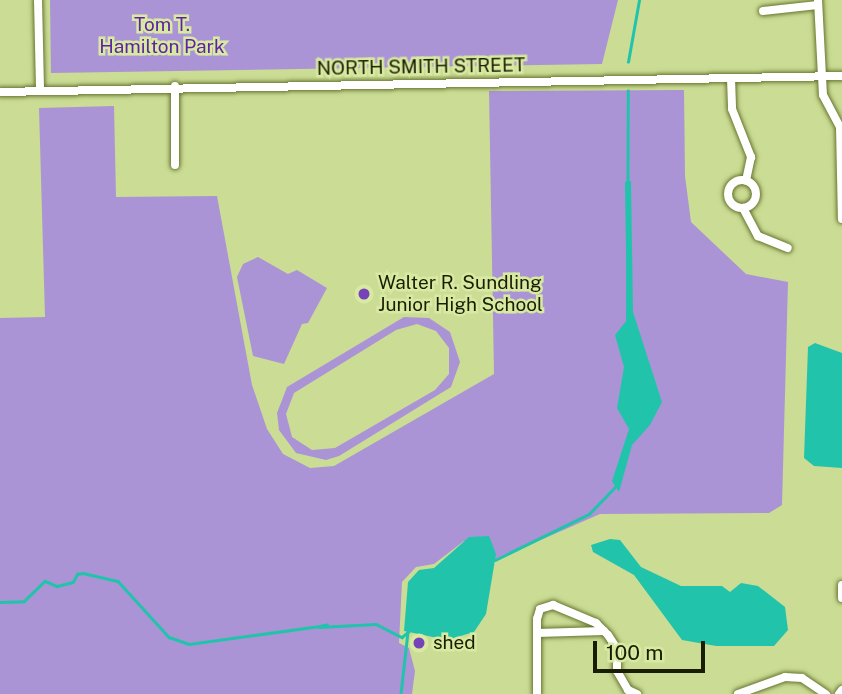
<!DOCTYPE html>
<html>
<head>
<meta charset="utf-8">
<style>
  body { margin:0 }
  #map { position:relative; width:842px; height:694px; overflow:hidden; background:#cbdc94; font-family:"Public Sans",sans-serif }
  div>[style] { position:absolute }
  .green>* { inset:0; background:#aa94d6 }
  .water>* { inset:0; background:#21c4ab }
  .stream>* { height:2.5px; margin:-1.25px; padding:0 1.25px; transform-origin:1.25px; border-radius:1.25px; background:#21c4ab }
  .roads { filter:drop-shadow(0 0 2px #687630) drop-shadow(0 0 2px #687630) }
  .minor>* { height:8px; margin:-4px; padding:0 4px; transform-origin:4px; border-radius:4px; background:#fff }
  .minor>.ring { margin:-4px; padding:0; box-sizing:content-box; background:none; border:8px solid #fff; border-radius:50% }
  .dots>* { width:19px; height:19px; translate:-50% -50%; box-sizing:border-box; border:4px solid #d8e9a1; border-radius:50% }
  span { translate:-50% -50%; white-space:nowrap; text-align:center; line-height:1.15; -webkit-text-stroke:5px #d8e9a1; paint-order:stroke }
  .park-label { font-size:19px; color:#5f22a4 }
  .street-label { font-size:19px; color:#191e02 }
  .poi-label { font-size:19px; color:#191e02 }
  .left { translate:0 -50%; text-align:left }
  .scale { position:absolute; left:593px; top:641px; width:112px; height:32px; box-sizing:border-box; border:4px solid #191e02; border-top:0; padding-left:9px; font-size:21px; line-height:24px; white-space:nowrap; color:#191e02; -webkit-text-stroke:5px #d8e9a1; paint-order:stroke }
</style>
</head>
<body>
<div id="map">
  <div class="green">
    <i style="clip-path:polygon(50px 0,618px 0,602px 64px,51px 73px)"></i>
    <i style="clip-path:polygon(684px 90px,685px 176px,691px 222px,746px 274px,788px 282px,782px 505px,769px 513px,600px 514px,495px 560px,491px 551px,464px 541px,434px 564px,416px 567px,402px 582px,399px 643px,409px 648px,415px 671px,412px 694px,0 694px,0 318px,45px 317px,39px 108px,114px 106px,116px 197px,217px 196px,252px 385px,267px 429px,283px 454px,310px 468px,334px 466px,494px 374px,489px 91px)"></i>
    <i style="clip-path:polygon(258px 257px,288px 274px,297px 270px,327px 288px,308px 323px,302px 324px,284px 364px,253px 356px,237px 277px,243px 264px)"></i>
    <i style="clip-path:polygon(evenodd,404px 317px,429px 318px,450px 332px,460px 362px,451px 387px,339px 456px,326px 460px,296px 453px,279px 430px,277px 413px,287px 387px,404px 317px,417px 324px,436px 331px,449px 348px,449px 374px,435px 390px,335px 448px,312px 450px,292px 437px,286px 414px,294px 393px,396px 330px,417px 324px)"></i>
  </div>
  <div class="water">
    <i style="clip-path:polygon(631px 181px,633px 312px,662px 402px,650px 425px,632px 445px,619px 492px,612px 481px,629px 429px,617px 408px,624px 367px,615px 335px,627px 320px,625px 182px)"></i>
    <i style="clip-path:polygon(815px 343px,842px 353px,842px 468px,814px 466px,804px 458px,808px 347px)"></i>
    <i style="clip-path:polygon(489px 536px,496px 554px,486px 614px,474px 632px,447px 640px,404px 631px,408px 582px,419px 570px,434px 568px,469px 537px)"></i>
    <i style="clip-path:polygon(610px 539px,620px 540px,641px 567px,681px 586px,722px 586px,730px 592px,741px 583px,758px 586px,785px 607px,788px 630px,774px 646px,716px 646px,682px 640px,634px 575px,593px 552px,591px 545px)"></i>
  </div>
  <div class="stream">
    <i style="left:628px;top:62px;width:63px;rotate:-79.9deg"></i>
    <i style="left:627px;top:321px;width:230px;rotate:-89.8deg"></i>
    <i style="left:495px;top:560px;width:105px;rotate:-26.1deg"></i>
    <i style="left:589px;top:514px;width:39px;rotate:-46deg"></i>
    <i style="left:0;top:602px;width:24px;rotate:-2deg"></i>
    <i style="left:24px;top:601px;width:29px;rotate:-44deg"></i>
    <i style="left:45px;top:581px;width:13px;rotate:23deg"></i>
    <i style="left:57px;top:586px;width:16px;rotate:-14deg"></i>
    <i style="left:73px;top:582px;width:9px;rotate:-63deg"></i>
    <i style="left:77px;top:574px;width:6px;rotate:-9deg"></i>
    <i style="left:83px;top:573px;width:36px;rotate:13deg"></i>
    <i style="left:118px;top:581px;width:76px;rotate:47.7deg"></i>
    <i style="left:169px;top:637px;width:21px;rotate:19deg"></i>
    <i style="left:189px;top:644px;width:139px;rotate:-7.8deg"></i>
    <i style="left:327px;top:625px;width:8px;rotate:166deg"></i>
    <i style="left:319px;top:627px;width:57px;rotate:-3deg"></i>
    <i style="left:376px;top:624px;width:29px;rotate:27deg"></i>
    <i style="left:402px;top:637px;width:8px;rotate:-40deg"></i>
    <i style="left:408px;top:632px;width:62px;rotate:96.4deg"></i>
  </div>
  <div class="roads">
    <div class="minor">
      <i style="left:38px;top:0;width:91px;rotate:88.7deg"></i>
      <i style="left:818px;top:0;width:95px;rotate:87deg"></i>
      <i style="left:823px;top:95px;width:36px;rotate:62deg"></i>
      <i style="left:840px;top:127px;width:92px;rotate:88.8deg"></i>
      <i style="left:763px;top:11px;width:55px;rotate:-6.2deg"></i>
      <i style="left:731px;top:78px;width:31px;rotate:88deg"></i>
      <i style="left:732px;top:109px;width:52px;rotate:68.4deg"></i>
      <i style="left:751px;top:157px;width:24px;rotate:102deg"></i>
      <i style="left:0;top:92px;width:842px;rotate:-1.09deg"></i>
      <i style="left:175px;top:165px;width:79px;rotate:-90deg"></i>
      <i class="ring" style="left:728px;top:180px;width:20px;height:20px"></i>
      <i style="left:743px;top:208px;width:32px;rotate:62deg"></i>
      <i style="left:758px;top:236px;width:32px;rotate:22deg"></i>
      <i style="left:842px;top:585px;width:13px;rotate:90deg"></i>
      <i style="left:537px;top:633px;width:67px;rotate:-1.7deg"></i>
      <i style="left:537px;top:694px;width:75px;rotate:-90deg"></i>
      <i style="left:537px;top:619px;width:10px;rotate:-73deg"></i>
      <i style="left:540px;top:609px;width:14px;rotate:-17deg"></i>
      <i style="left:553px;top:605px;width:47px;rotate:22.7deg"></i>
      <i style="left:596px;top:623px;width:17px;rotate:45deg"></i>
      <i style="left:608px;top:635px;width:17px;rotate:57deg"></i>
      <i style="left:617px;top:649px;width:22px;rotate:90deg"></i>
      <i style="left:617px;top:671px;width:22px;rotate:60deg"></i>
      <i style="left:628px;top:690px;width:10px;rotate:24deg"></i>
      <i style="left:738px;top:694px;width:50px;rotate:-19.9deg"></i>
      <i style="left:785px;top:677px;width:17px;rotate:3deg"></i>
      <i style="left:802px;top:678px;width:29px;rotate:34deg"></i>
      <i style="left:839px;top:694px;width:5px;rotate:-53deg"></i>
    </div>
  </div>
  <div class="dots">
    <i style="left:364px;top:294px;background:#7542ba"></i>
    <i style="left:419px;top:643px;background:#7542ba"></i>
  </div>
  <div class="park-label">
    <span style="left:162px;top:36px">Tom T.<br>Hamilton Park</span>
  </div>
  <div class="street-label">
    <span style="left:421px;top:67px;rotate:-1deg">NORTH SMITH STREET</span>
  </div>
  <div class="poi-label">
    <span class="left" style="left:378px;top:294px">Walter R. Sundling<br>Junior High School</span>
    <span class="left" style="left:433px;top:643px">shed</span>
  </div>
  <div class="scale">100 m</div>
</div>
</body>
</html>
